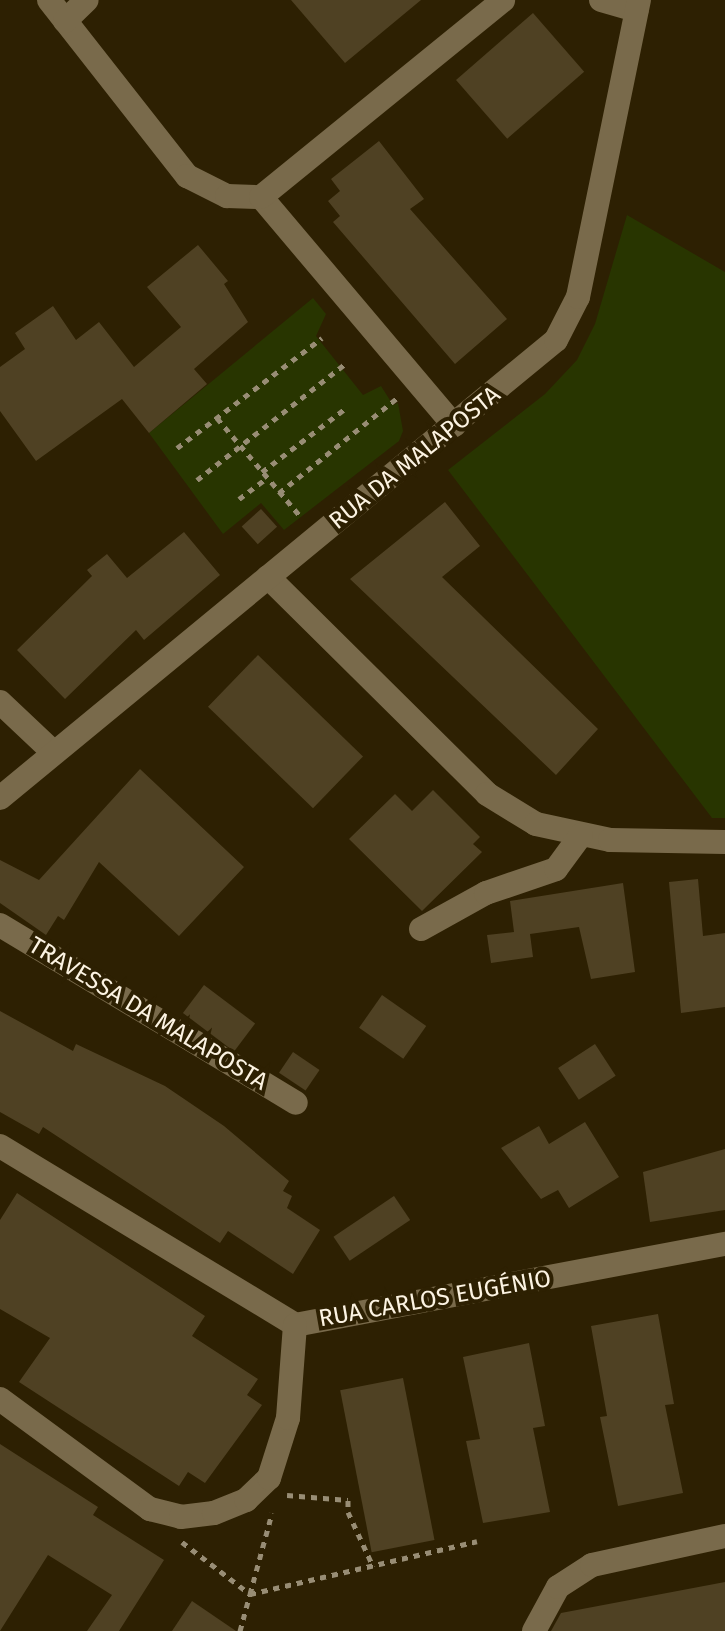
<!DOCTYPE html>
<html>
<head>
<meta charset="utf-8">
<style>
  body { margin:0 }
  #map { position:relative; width:725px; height:1631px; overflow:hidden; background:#2d2002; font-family:"Fira Sans",sans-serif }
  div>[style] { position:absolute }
  .green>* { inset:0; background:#283500 }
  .building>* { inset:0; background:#4f4123; transform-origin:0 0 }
  .path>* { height:5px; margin-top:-2.5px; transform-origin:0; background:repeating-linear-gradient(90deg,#988d75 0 6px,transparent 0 12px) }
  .minor>* { height:24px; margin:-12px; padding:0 12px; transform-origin:12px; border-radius:12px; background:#796a4b }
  span { translate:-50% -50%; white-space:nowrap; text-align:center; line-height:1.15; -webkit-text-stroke:8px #2d2002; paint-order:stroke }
  .street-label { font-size:24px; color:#fcf3e2 }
</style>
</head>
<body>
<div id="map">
  <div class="green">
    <i style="clip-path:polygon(627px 215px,725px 272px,725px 818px,712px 818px,448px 470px,545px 394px,577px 360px,595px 324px)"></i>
    <i style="clip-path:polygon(313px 298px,326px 314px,316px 336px,363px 395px,381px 386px,393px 405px,398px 403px,403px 431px,399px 441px,284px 530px,261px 503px,223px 534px,149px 433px)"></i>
  </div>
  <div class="building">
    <i style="clip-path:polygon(291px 0,421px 0,345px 63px)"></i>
    <i style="left:533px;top:13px;width:78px;height:102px;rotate:49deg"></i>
    <i style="clip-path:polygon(379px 141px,424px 199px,410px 209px,507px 319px,455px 364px,333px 222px,340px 216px,328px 201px,340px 191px,331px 179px)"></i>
    <i style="clip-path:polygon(198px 245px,228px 281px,224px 284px,248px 322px,194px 369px,207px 384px,149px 433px,122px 399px,36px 461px,0 411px,0 367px,25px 349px,15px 333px,53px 306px,76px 340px,99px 322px,134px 367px,181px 327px,147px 287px)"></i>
    <i style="clip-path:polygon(445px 502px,480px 546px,442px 577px,598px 729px,556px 775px,350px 579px)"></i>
    <i style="left:261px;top:509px;width:24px;height:26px;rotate:48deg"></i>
    <i style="clip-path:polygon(184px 532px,220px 575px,144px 640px,136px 630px,65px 699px,17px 650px,92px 576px,87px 570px,107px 554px,127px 578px)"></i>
    <i style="left:258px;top:655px;width:146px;height:72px;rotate:44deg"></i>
    <i style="clip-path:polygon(140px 769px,244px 867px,179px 936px,99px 862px,64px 920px,58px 916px,46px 935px,0 903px,0 860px,39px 880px)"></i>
    <i style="clip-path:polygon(433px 790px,480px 837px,473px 844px,482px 852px,422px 911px,349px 839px,395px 794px,412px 811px)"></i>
    <i style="clip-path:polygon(698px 879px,703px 936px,725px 933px,725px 1007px,681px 1013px,669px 882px)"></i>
    <i style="clip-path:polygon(623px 883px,635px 972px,591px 979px,579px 927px,530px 934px,533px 957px,491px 963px,487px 935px,514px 932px,510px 901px)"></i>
    <i style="left:204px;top:985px;width:64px;height:35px;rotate:37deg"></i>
    <i style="left:382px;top:995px;width:54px;height:40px;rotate:35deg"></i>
    <i style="clip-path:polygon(0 1011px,73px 1051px,76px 1044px,165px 1086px,224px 1126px,289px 1181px,283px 1191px,292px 1196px,287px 1208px,320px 1230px,293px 1274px,228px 1231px,220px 1243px,43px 1127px,39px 1134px,0 1112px)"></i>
    <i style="left:595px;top:1044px;width:38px;height:44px;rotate:57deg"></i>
    <i style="left:293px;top:1052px;width:32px;height:25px;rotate:34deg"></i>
    <i style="clip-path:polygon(585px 1122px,619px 1177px,569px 1208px,558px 1190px,541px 1199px,501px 1148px,539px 1126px,549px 1144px)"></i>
    <i style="clip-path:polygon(725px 1149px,725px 1210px,650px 1222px,643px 1172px)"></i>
    <i style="clip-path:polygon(17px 1193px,205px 1316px,192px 1336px,258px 1379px,247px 1395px,262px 1405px,205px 1483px,188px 1472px,179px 1486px,19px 1382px,50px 1338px,0 1309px,0 1220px)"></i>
    <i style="left:394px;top:1196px;width:29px;height:73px;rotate:56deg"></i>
    <i style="clip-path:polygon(658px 1314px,674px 1404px,665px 1405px,683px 1493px,618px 1506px,600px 1417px,607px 1416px,591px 1326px)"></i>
    <i style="clip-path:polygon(529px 1343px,545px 1426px,533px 1428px,550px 1512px,483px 1523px,466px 1441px,480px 1439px,463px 1357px)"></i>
    <i style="left:403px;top:1378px;width:165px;height:64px;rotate:79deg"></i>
    <i style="clip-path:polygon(0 1444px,98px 1507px,93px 1515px,164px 1560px,119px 1631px,87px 1631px,112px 1595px,48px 1555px,0 1631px)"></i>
    <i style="clip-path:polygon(725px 1582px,725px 1631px,551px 1631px,561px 1613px)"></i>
    <i style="clip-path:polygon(192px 1601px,236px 1631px,172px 1631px)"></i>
  </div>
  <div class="path">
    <i style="left:217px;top:418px;width:128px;rotate:49.7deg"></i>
    <i style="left:177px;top:448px;width:182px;rotate:-37.2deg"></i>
    <i style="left:262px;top:472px;width:106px;rotate:-37.3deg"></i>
    <i style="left:197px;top:480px;width:188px;rotate:-38.1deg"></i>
    <i style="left:279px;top:493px;width:151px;rotate:-38.8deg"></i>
    <i style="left:239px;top:499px;width:35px;rotate:-37deg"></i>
    <i style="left:287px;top:1495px;width:61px;rotate:4.7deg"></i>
    <i style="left:348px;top:1500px;width:12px;rotate:90deg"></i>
    <i style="left:348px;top:1512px;width:60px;rotate:65.2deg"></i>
    <i style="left:182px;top:1542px;width:86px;rotate:37.4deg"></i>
    <i style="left:250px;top:1594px;width:84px;rotate:-74.8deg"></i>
    <i style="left:240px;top:1631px;width:38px;rotate:-75deg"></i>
    <i style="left:250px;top:1594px;width:233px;rotate:-13.1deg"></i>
  </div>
  <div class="minor">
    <i style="left:49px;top:0;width:224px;rotate:51.9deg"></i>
    <i style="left:187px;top:176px;width:45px;rotate:26.6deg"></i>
    <i style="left:227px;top:196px;width:34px;rotate:2deg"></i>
    <i style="left:261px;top:197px;width:299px;rotate:49.8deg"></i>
    <i style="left:601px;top:0;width:37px;rotate:16deg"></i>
    <i style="left:65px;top:21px;width:30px;rotate:-44deg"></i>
    <i style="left:261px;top:197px;width:312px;rotate:-39.1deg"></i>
    <i style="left:268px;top:577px;width:308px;rotate:44.7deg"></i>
    <i style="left:487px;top:794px;width:57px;rotate:31.5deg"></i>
    <i style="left:536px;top:824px;width:76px;rotate:12.2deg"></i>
    <i style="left:610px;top:840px;width:115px;rotate:1deg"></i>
    <i style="left:0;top:702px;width:71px;rotate:43.3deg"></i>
    <i style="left:0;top:798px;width:720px;rotate:-39.48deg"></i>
    <i style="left:556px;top:340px;width:48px;rotate:-62.9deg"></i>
    <i style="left:578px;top:297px;width:303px;rotate:-78.4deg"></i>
    <i style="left:0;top:925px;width:345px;rotate:31deg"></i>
    <i style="left:421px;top:929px;width:74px;rotate:-29deg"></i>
    <i style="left:486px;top:893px;width:74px;rotate:-18.9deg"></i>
    <i style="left:556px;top:869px;width:42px;rotate:-53.7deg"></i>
    <i style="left:0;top:1146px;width:345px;rotate:31.2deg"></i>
    <i style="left:295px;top:1325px;width:438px;rotate:-10.7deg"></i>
    <i style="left:0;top:1399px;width:186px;rotate:36.3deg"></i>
    <i style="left:150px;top:1509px;width:32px;rotate:14deg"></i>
    <i style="left:181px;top:1517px;width:33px;rotate:-7deg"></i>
    <i style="left:214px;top:1513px;width:35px;rotate:-22deg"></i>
    <i style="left:246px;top:1500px;width:32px;rotate:-44deg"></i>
    <i style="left:269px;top:1478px;width:63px;rotate:-72.4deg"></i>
    <i style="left:288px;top:1418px;width:93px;rotate:-85.7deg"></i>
    <i style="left:534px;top:1631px;width:50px;rotate:-61.4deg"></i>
    <i style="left:558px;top:1587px;width:40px;rotate:-32.9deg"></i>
    <i style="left:592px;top:1565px;width:136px;rotate:-12.3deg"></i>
  </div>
  <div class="street-label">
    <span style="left:415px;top:458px;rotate:-39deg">RUA DA MALAPOSTA</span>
    <span style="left:148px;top:1014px;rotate:31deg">TRAVESSA DA MALAPOSTA</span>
    <span style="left:435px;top:1299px;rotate:-10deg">RUA CARLOS EUGÉNIO</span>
  </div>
</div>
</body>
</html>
